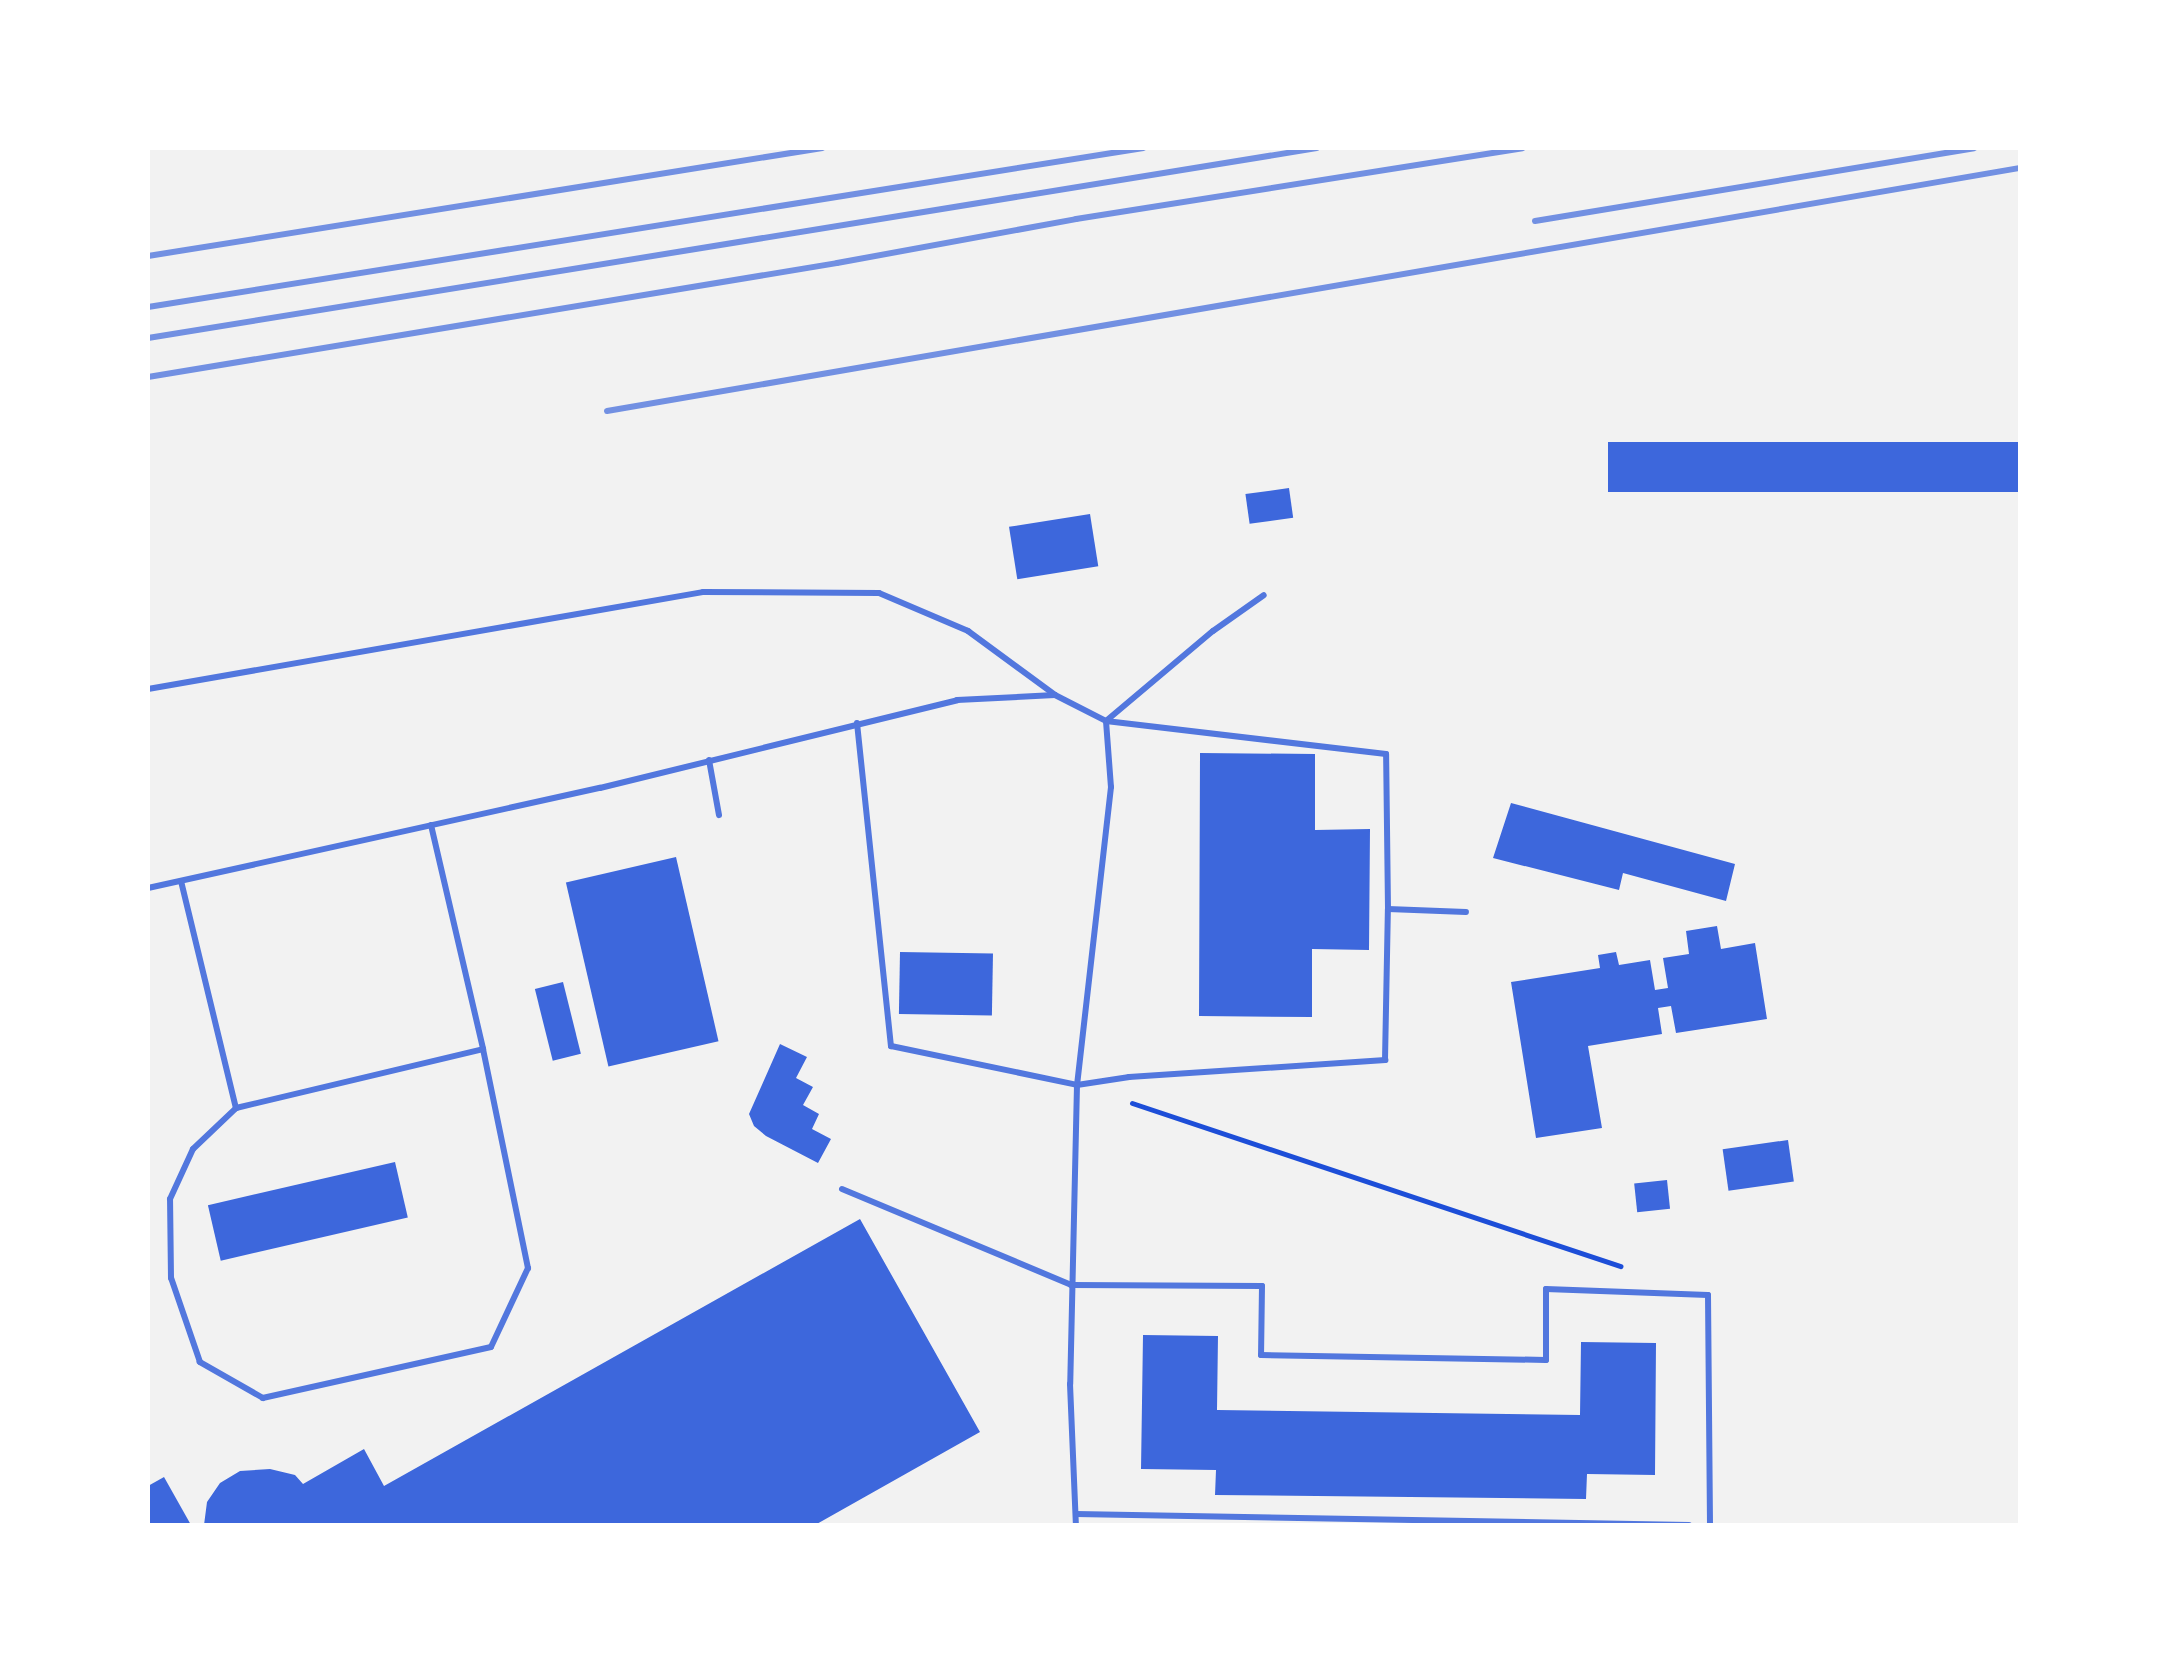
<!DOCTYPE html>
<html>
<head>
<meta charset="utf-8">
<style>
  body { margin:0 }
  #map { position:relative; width:2168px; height:1673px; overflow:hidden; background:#f2f2f2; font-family:"Source Sans 3",sans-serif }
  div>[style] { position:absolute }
  .building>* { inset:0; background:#3d67dc; transform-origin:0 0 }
  .path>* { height:5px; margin:-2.5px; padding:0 2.5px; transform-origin:2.5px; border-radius:2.5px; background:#1d4ed8 }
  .service>* { height:6px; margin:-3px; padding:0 3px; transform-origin:3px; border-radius:3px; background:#5277de }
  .rail>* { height:6px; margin:-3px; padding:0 3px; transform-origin:3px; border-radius:3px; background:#7290e2 }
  span { translate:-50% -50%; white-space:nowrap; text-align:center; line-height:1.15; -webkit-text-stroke:6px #fff; paint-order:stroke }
  .frame { position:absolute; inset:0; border:150px solid #fff; pointer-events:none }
</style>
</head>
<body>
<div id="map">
  <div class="building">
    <i style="left:2020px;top:442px;width:50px;height:412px;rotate:90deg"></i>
    <i style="left:1289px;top:488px;width:30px;height:44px;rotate:82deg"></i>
    <i style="left:1090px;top:514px;width:53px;height:82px;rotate:81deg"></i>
    <i style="clip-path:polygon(1200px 753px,1315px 754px,1315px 830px,1370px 829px,1369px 950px,1312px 949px,1312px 1017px,1199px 1016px)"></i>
    <i style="clip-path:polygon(1511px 803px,1735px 864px,1726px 901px,1623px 873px,1619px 890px,1493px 858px)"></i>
    <i style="left:676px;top:857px;width:189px;height:113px;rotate:77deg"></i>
    <i style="clip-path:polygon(1717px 926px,1721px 949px,1755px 943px,1767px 1019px,1676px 1033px,1671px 1006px,1658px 1008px,1662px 1034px,1588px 1046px,1602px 1128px,1536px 1138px,1511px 982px,1600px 968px,1598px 955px,1616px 952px,1619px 965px,1650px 960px,1655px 990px,1668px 988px,1663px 958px,1689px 954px,1686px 931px)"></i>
    <i style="left:900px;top:952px;width:93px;height:62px;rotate:1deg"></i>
    <i style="left:563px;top:982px;width:74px;height:29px;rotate:76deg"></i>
    <i style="clip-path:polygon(780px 1044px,807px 1057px,796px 1078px,813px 1087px,803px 1105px,819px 1114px,812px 1129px,831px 1139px,818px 1163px,766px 1136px,754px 1126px,749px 1114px)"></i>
    <i style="left:1788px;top:1140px;width:42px;height:66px;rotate:82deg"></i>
    <i style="left:395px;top:1162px;width:57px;height:192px;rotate:77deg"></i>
    <i style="left:1667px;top:1180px;width:29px;height:33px;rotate:84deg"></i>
    <i style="clip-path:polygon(860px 1219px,980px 1432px,815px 1525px,204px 1525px,207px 1502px,220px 1483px,240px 1471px,270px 1469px,295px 1475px,303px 1484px,364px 1449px,384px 1486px)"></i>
    <i style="clip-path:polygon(1143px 1335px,1218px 1336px,1217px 1410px,1580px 1415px,1581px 1342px,1656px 1343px,1655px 1475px,1587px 1474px,1586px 1499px,1215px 1495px,1216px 1470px,1141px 1469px)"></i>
    <i style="clip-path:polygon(164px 1477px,191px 1525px,148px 1525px,148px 1486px)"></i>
  </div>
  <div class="path">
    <i style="left:1132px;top:1103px;width:515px;rotate:18.47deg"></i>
  </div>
  <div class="service">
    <i style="left:148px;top:689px;width:563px;rotate:-9.91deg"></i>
    <i style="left:703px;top:592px;width:176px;rotate:0.3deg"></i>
    <i style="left:879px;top:593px;width:97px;rotate:23.1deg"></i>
    <i style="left:968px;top:631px;width:108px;rotate:36.3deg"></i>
    <i style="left:1106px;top:721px;width:140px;rotate:-40.1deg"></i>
    <i style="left:1213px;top:631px;width:62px;rotate:-35.2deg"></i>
    <i style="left:857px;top:723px;width:325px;rotate:84deg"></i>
    <i style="left:891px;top:1046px;width:190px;rotate:11.8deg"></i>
    <i style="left:1077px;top:1085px;width:53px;rotate:-8.7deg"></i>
    <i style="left:1129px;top:1077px;width:257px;rotate:-3.8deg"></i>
    <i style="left:1385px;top:1060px;width:151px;rotate:-88.9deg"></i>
    <i style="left:1388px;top:909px;width:155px;rotate:-90.7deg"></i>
    <i style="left:1386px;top:754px;width:282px;rotate:-173.3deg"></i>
    <i style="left:709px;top:760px;width:56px;rotate:79.7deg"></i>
    <i style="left:431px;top:825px;width:230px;rotate:76.9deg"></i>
    <i style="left:483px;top:1049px;width:224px;rotate:78.4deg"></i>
    <i style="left:528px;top:1268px;width:87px;rotate:115.1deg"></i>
    <i style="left:491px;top:1347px;width:234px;rotate:167.4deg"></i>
    <i style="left:263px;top:1398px;width:73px;rotate:-150.3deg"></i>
    <i style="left:200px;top:1362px;width:89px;rotate:-109deg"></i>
    <i style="left:171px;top:1278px;width:79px;rotate:-90.7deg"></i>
    <i style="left:170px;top:1199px;width:55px;rotate:-65.3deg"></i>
    <i style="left:193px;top:1149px;width:59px;rotate:-43.6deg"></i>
    <i style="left:236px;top:1108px;width:254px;rotate:-13.4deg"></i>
    <i style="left:181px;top:881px;width:234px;rotate:76.4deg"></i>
    <i style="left:148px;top:888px;width:463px;rotate:-12.5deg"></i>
    <i style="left:600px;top:788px;width:368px;rotate:-13.8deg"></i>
    <i style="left:957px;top:700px;width:98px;rotate:-2.9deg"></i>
    <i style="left:1055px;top:695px;width:57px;rotate:27deg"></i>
    <i style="left:1106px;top:721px;width:66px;rotate:85.7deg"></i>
    <i style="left:1111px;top:787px;width:300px;rotate:96.5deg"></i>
    <i style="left:1077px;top:1085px;width:299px;rotate:91.3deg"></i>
    <i style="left:1070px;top:1384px;width:141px;rotate:87.6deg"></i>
    <i style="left:1388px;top:909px;width:78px;rotate:2.2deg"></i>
    <i style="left:842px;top:1189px;width:248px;rotate:22.7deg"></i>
    <i style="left:1071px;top:1285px;width:191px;rotate:0.3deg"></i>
    <i style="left:1262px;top:1286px;width:69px;rotate:90.8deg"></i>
    <i style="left:1261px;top:1355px;width:285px;rotate:1deg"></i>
    <i style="left:1546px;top:1360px;width:71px;rotate:-90deg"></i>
    <i style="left:1546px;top:1289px;width:162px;rotate:2.1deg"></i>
    <i style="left:1708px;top:1295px;width:230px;rotate:89.5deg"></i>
    <i style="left:1076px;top:1514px;width:613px;rotate:1.03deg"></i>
  </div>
  <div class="rail">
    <i style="left:1535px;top:221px;width:445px;rotate:-9.4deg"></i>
    <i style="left:148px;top:256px;width:683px;rotate:-9.1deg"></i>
    <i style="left:148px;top:307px;width:1008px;rotate:-9.08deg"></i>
    <i style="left:148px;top:338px;width:1184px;rotate:-9.23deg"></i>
    <i style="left:148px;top:377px;width:698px;rotate:-9.39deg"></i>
    <i style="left:837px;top:263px;width:243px;rotate:-10.4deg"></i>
    <i style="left:1076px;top:219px;width:452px;rotate:-9deg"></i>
    <i style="left:607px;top:411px;width:1434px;rotate:-9.76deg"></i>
  </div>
  <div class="frame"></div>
</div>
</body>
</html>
